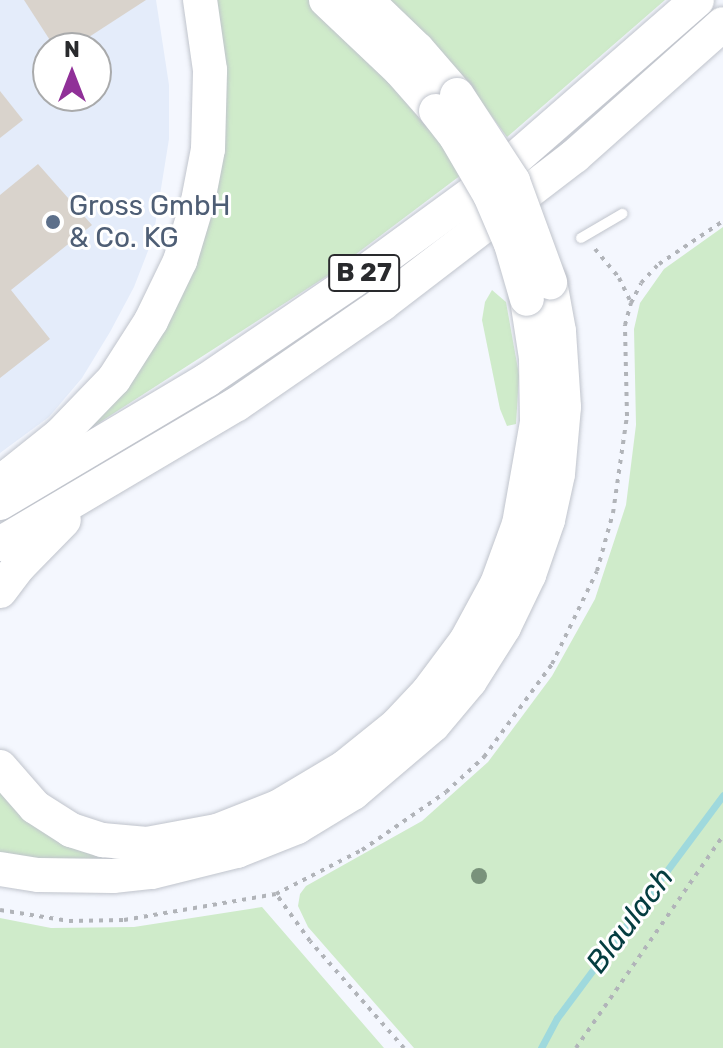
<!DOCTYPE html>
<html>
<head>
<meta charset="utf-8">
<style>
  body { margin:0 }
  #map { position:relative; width:723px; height:1048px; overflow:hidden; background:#f4f7fe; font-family:Rubik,sans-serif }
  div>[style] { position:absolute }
  .built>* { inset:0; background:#e4ecfa }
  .green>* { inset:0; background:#cfebca }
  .stream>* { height:7px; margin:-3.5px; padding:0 3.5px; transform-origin:3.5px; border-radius:3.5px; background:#9fd9dd }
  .building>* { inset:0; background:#d9d3cc }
  .path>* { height:4px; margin-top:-2px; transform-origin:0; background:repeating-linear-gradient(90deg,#b1b4b9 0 4px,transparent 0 10px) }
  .roads { filter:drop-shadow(0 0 2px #c0c4cc) drop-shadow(0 0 2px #c0c4cc) }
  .service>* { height:10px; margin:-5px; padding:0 5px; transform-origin:5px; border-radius:5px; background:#fff }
  .trunk>* { height:34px; margin:-17px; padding:0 17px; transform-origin:17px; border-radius:17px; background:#fff }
  .bridges { filter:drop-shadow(0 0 2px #c0c4cc) drop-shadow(0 0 2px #c0c4cc) }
  .trunk-bridge>* { height:34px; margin:-17px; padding:0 17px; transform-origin:17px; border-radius:17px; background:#fff }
  .trees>* { width:16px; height:16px; margin:-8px; border-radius:50%; background:#79927b }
  .dots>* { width:22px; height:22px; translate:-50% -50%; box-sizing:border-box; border:4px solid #fff; border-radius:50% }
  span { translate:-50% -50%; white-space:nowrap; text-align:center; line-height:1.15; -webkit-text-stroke:6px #fff; paint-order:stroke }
  .shield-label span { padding:2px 6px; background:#fff; border:2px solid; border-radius:6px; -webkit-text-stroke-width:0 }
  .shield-label { font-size:26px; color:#292a2d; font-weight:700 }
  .service-label { font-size:28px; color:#4e5e75 }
  .left { translate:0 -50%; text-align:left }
  .water-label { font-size:30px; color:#043d40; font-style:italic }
  .north { position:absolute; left:32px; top:32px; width:80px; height:80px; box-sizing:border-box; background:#fff; border:2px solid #a9aaab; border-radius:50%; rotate:0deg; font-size:22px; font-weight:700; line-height:32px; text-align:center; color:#292a2d }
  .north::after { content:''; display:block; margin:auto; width:28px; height:36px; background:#903098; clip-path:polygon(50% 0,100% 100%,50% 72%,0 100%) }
</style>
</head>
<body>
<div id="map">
  <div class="built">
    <i style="clip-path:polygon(evenodd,0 0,156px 0,169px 85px,169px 139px,153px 238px,134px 287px,110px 332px,82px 378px,49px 417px,0 453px,0 0,48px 48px,96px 48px,96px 96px,48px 96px,48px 48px)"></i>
  </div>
  <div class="green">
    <i style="clip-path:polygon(210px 0,310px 0,348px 35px,438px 140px,461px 175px,327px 276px,80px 435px,180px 286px)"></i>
    <i style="clip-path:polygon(384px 0,665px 0,507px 137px,459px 72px)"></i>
    <i style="clip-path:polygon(723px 227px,723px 1048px,414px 1048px,308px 927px,298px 906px,300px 894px,306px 886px,422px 821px,488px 762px,552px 676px,595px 599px,626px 505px,636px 425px,634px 329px,640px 303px,664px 269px)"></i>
    <i style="clip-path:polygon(492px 290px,506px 302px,519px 375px,516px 424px,507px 426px,500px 409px,482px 320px,485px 302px)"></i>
    <i style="clip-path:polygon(0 789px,114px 854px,115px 863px,0 858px)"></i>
    <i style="clip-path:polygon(262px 907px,384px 1048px,0 1048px,0 918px,51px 928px,134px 927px)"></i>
  </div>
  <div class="stream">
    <i style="left:541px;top:1048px;width:34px;rotate:-62deg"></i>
    <i style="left:557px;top:1018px;width:278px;rotate:-53.3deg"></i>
  </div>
  <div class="building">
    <i style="clip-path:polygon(24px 0,146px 0,72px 48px,55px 48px)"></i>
    <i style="clip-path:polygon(0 91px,23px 120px,0 138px)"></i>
    <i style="clip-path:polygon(38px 164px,92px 225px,11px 290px,50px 339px,0 378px,0 195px)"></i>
  </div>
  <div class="path">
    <i style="left:595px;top:249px;width:38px;rotate:50deg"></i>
    <i style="left:619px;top:278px;width:28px;rotate:64deg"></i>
    <i style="left:0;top:910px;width:70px;rotate:9.1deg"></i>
    <i style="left:69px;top:921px;width:55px;rotate:-1deg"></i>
    <i style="left:124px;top:920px;width:154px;rotate:-9.7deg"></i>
    <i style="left:404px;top:1048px;width:142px;rotate:-131.3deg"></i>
    <i style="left:310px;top:941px;width:58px;rotate:-125.9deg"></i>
    <i style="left:276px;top:894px;width:97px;rotate:-27.1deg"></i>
    <i style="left:362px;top:850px;width:102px;rotate:-34.6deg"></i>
    <i style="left:446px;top:792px;width:52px;rotate:-42.6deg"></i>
    <i style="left:484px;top:757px;width:115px;rotate:-53.8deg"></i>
    <i style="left:552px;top:664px;width:103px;rotate:-64.2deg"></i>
    <i style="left:597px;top:571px;width:60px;rotate:-74.6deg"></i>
    <i style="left:613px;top:513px;width:98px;rotate:-81.8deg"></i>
    <i style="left:627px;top:416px;width:91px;rotate:-91.3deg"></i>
    <i style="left:625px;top:325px;width:23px;rotate:-75deg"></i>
    <i style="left:631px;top:303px;width:22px;rotate:-63deg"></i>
    <i style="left:641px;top:283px;width:26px;rotate:-47deg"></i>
    <i style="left:659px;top:264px;width:77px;rotate:-33.9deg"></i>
    <i style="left:576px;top:1048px;width:258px;rotate:-55.3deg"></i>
  </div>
  <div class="roads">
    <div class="service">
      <i style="left:581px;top:238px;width:48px;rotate:-30.3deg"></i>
    </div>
    <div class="trunk">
      <i style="left:326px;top:0;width:102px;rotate:43.4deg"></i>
      <i style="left:400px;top:70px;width:55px;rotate:48.7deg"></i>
      <i style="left:366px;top:0;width:71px;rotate:43.9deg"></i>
      <i style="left:417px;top:49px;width:61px;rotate:49deg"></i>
      <i style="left:0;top:487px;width:16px;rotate:-50deg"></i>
      <i style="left:10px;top:475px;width:64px;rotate:-38.7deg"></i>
      <i style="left:60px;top:435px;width:78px;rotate:-46deg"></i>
      <i style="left:114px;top:379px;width:69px;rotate:-57.5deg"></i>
      <i style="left:151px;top:321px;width:67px;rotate:-64.2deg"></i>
      <i style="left:180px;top:261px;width:63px;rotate:-73.3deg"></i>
      <i style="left:198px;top:201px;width:53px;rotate:-79.1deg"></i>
      <i style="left:208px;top:149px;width:79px;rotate:-88.5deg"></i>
      <i style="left:210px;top:70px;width:71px;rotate:-98.1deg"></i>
      <i style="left:0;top:503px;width:241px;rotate:-30.7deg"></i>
      <i style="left:207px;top:380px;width:178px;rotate:-34.2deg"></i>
      <i style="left:354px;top:280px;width:171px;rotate:-36.2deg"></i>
      <i style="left:492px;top:179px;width:272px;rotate:-41.1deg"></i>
      <i style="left:0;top:544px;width:275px;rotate:-30.6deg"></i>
      <i style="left:237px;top:404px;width:176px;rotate:-34.6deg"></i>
      <i style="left:382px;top:304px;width:243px;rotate:-37.5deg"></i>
      <i style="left:575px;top:156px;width:198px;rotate:-41.7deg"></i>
      <i style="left:0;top:591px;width:31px;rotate:-53deg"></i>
      <i style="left:19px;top:566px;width:64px;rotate:-45.6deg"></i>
      <i style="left:0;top:767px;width:53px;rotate:48.8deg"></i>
      <i style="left:35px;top:807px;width:43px;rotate:32.6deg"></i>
      <i style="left:71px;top:830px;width:33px;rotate:18deg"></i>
      <i style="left:102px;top:840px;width:45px;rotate:5.1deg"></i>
      <i style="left:147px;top:844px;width:71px;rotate:-10.5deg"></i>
      <i style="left:217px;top:831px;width:66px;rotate:-21.5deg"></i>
      <i style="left:278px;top:807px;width:78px;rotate:-30.8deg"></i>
      <i style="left:345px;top:767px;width:67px;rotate:-38.9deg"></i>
      <i style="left:397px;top:725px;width:45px;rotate:-46.8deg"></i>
      <i style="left:428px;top:692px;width:64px;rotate:-53.3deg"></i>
      <i style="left:466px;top:641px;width:65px;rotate:-61.5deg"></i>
      <i style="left:497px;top:584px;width:64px;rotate:-69.9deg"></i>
      <i style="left:519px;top:524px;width:104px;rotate:-80deg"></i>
      <i style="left:537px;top:422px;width:64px;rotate:-90.9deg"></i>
      <i style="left:536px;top:358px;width:60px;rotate:-98.7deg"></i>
      <i style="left:0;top:869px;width:38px;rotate:9deg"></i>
      <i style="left:38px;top:875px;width:75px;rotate:0.8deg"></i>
      <i style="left:113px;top:876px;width:39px;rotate:-6deg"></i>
      <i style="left:152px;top:872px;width:88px;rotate:-13.9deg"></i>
      <i style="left:237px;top:851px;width:65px;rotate:-21.8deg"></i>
      <i style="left:297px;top:827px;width:66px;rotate:-31.3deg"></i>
      <i style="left:353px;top:793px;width:105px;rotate:-40.4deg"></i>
      <i style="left:433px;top:725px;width:57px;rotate:-49.9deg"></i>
      <i style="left:470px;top:681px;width:64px;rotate:-57.8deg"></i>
      <i style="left:504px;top:627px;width:58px;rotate:-64.3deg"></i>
      <i style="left:529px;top:575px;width:58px;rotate:-70.9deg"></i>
      <i style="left:548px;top:520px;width:47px;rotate:-77.7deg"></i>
      <i style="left:558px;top:474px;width:67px;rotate:-84.9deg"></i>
      <i style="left:564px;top:407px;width:76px;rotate:-93.8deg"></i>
      <i style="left:559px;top:331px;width:50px;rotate:-100.4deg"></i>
    </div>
  </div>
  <div class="bridges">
    <div class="trunk-bridge">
      <i style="left:457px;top:95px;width:103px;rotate:56.9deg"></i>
      <i style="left:513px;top:181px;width:108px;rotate:69.9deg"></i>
      <i style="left:436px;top:111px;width:33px;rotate:52deg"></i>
      <i style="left:456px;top:137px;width:67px;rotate:59.6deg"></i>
      <i style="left:490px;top:195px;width:53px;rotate:66.8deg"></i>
      <i style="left:511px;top:244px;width:57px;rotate:73.8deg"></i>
    </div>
  </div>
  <div class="trees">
    <i style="left:479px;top:876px"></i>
  </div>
  <div class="dots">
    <i style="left:53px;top:222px;background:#5c6f8a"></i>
  </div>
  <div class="shield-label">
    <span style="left:364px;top:273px">B 27</span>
  </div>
  <div class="service-label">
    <span class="left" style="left:69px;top:222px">Gross GmbH<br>&amp; Co. KG</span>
  </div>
  <div class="water-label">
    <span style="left:630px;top:920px;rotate:-53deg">Blaulach</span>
  </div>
  <div class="north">N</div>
</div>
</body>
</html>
